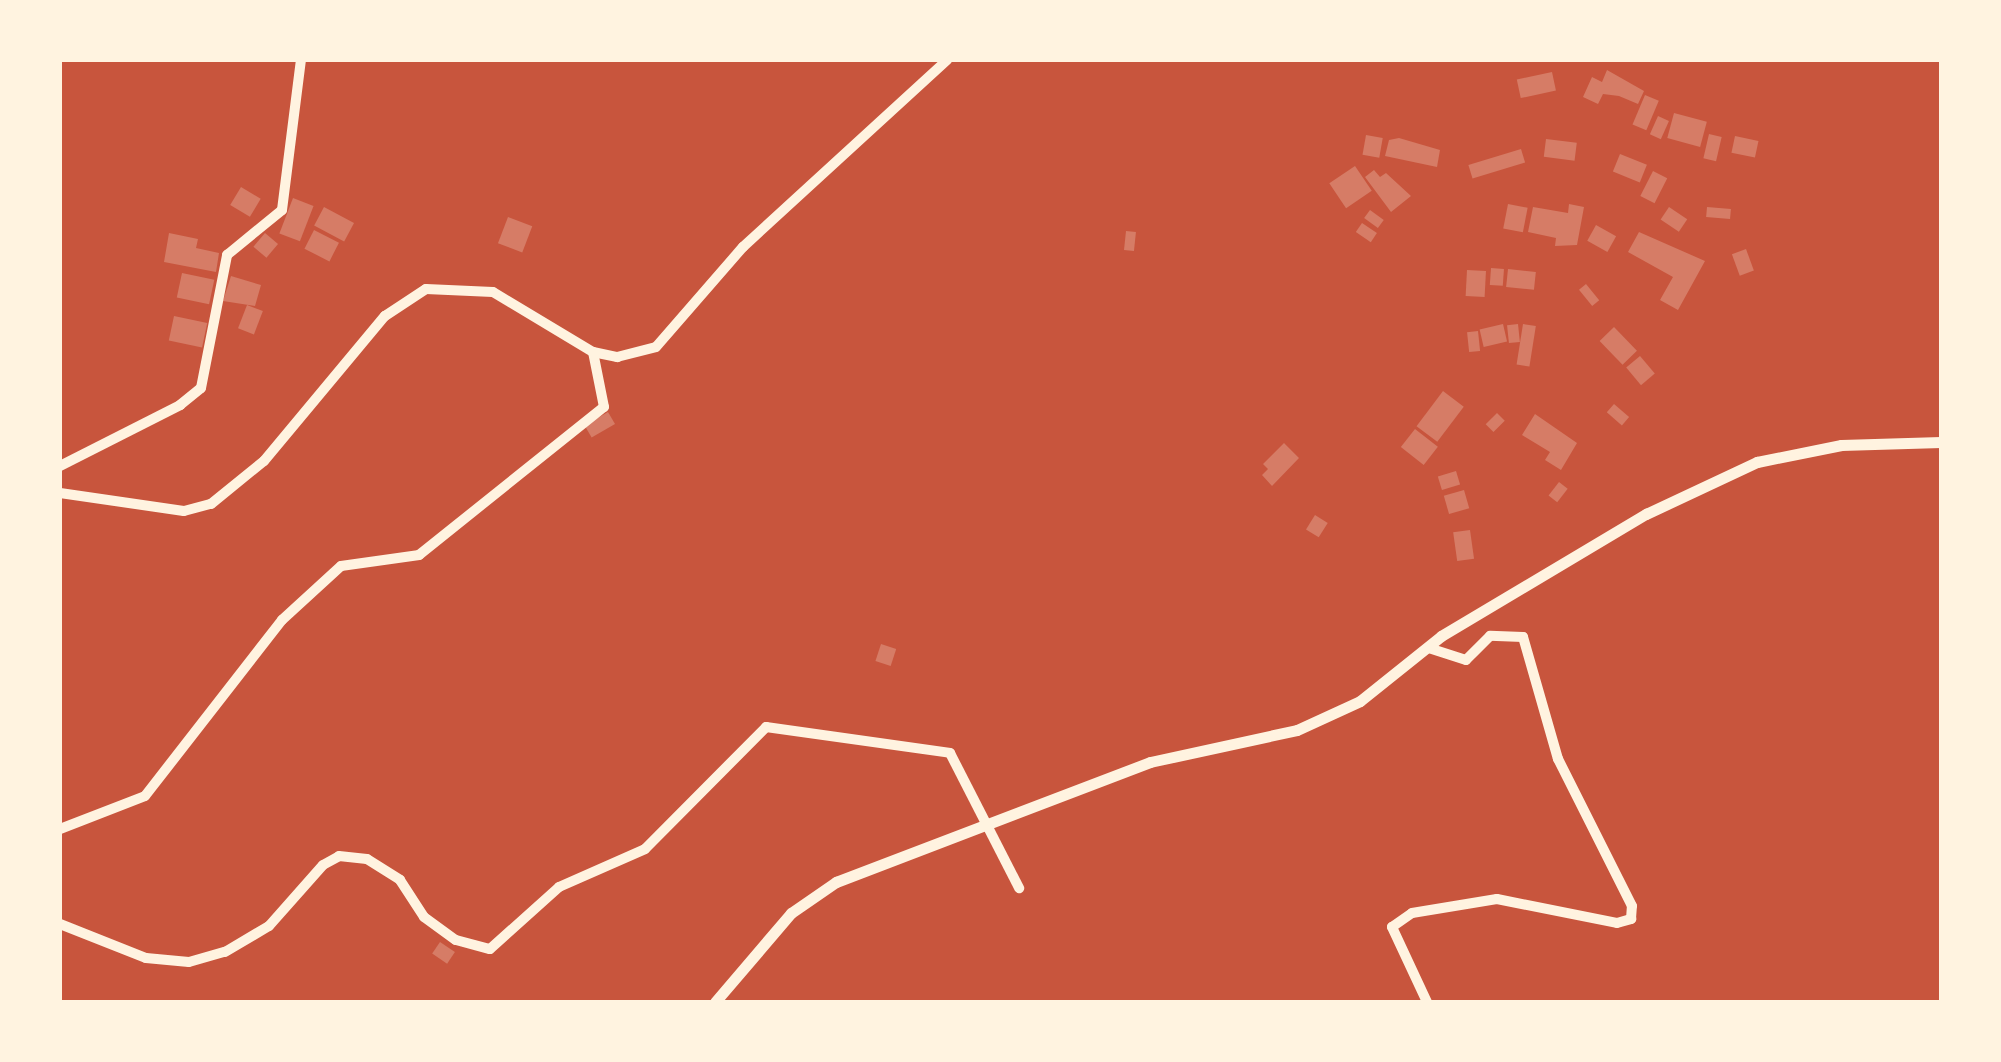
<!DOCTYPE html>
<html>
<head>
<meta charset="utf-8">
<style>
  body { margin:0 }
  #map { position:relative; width:2001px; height:1062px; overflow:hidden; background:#c8553d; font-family:"Noto Sans",sans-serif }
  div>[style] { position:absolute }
  .building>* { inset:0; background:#d67c66; transform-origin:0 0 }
  .minor>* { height:10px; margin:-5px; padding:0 5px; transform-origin:5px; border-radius:5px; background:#fff3e0 }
  .tertiary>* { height:11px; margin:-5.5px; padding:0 5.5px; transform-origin:5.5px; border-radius:5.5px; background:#fff3e0 }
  span { translate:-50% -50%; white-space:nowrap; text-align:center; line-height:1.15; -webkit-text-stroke:10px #fff3e0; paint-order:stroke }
  .frame { position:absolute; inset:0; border:62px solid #fff3e0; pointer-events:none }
</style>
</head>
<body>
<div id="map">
  <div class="building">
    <i style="clip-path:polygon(1607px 70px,1644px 91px,1638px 104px,1619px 96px,1603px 94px,1598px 104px,1583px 97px,1592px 77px,1602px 82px)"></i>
    <i style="left:1552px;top:72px;width:19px;height:36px;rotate:78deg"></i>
    <i style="left:1645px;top:95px;width:15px;height:32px;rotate:23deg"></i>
    <i style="left:1674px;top:113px;width:34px;height:26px;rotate:15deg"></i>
    <i style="left:1658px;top:116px;width:12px;height:20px;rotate:24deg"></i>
    <i style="left:1709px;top:134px;width:13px;height:25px;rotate:13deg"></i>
    <i style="left:1366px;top:135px;width:17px;height:20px;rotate:10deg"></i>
    <i style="left:1735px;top:136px;width:24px;height:17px;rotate:12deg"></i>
    <i style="clip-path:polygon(1399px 138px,1440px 150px,1437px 167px,1385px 156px,1389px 140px)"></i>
    <i style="left:1546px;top:139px;width:31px;height:18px;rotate:7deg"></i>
    <i style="left:1521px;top:149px;width:14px;height:55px;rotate:73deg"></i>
    <i style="left:1620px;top:154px;width:29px;height:19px;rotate:22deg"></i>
    <i style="left:1355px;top:166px;width:30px;height:31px;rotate:56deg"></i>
    <i style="clip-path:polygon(1374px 170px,1380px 177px,1386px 173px,1411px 196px,1391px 212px,1365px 177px)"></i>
    <i style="left:1653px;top:171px;width:16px;height:28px;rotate:27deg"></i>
    <i style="left:241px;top:187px;width:23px;height:21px;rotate:31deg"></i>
    <i style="left:293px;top:198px;width:22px;height:38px;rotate:21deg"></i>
    <i style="left:1508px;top:204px;width:20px;height:25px;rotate:11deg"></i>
    <i style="clip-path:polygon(1569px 204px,1584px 207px,1577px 245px,1555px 246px,1556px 238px,1528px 232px,1533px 207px,1568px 213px)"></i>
    <i style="left:324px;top:207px;width:34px;height:21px;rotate:28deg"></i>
    <i style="left:1669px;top:207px;width:22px;height:15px;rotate:34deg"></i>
    <i style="left:1707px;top:207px;width:24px;height:10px;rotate:5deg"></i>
    <i style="left:1370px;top:210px;width:17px;height:10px;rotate:36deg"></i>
    <i style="left:508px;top:217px;width:26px;height:28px;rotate:21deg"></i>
    <i style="left:1362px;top:223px;width:18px;height:11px;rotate:34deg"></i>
    <i style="left:1596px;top:225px;width:23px;height:18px;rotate:29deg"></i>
    <i style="left:314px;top:230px;width:28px;height:21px;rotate:27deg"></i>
    <i style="left:1126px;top:231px;width:10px;height:19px;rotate:6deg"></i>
    <i style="clip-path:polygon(1639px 232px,1705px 261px,1678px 310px,1660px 300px,1673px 277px,1628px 252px)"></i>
    <i style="clip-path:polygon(169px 233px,198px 239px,196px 248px,219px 253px,216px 272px,164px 262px)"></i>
    <i style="left:265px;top:233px;width:17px;height:18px;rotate:40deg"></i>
    <i style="left:1746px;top:249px;width:23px;height:15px;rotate:70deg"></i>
    <i style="left:1491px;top:268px;width:13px;height:17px;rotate:4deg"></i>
    <i style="left:1508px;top:269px;width:28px;height:18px;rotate:6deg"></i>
    <i style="left:1467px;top:270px;width:19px;height:26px;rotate:3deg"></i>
    <i style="left:182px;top:273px;width:33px;height:25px;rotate:12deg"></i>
    <i style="clip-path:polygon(231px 276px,261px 285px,255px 306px,223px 301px)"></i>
    <i style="left:1586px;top:284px;width:21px;height:9px;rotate:51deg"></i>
    <i style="left:247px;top:305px;width:17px;height:25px;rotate:21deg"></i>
    <i style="left:174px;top:316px;width:34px;height:25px;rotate:12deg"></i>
    <i style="left:1503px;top:324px;width:18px;height:24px;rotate:77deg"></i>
    <i style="left:1518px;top:324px;width:18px;height:11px;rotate:84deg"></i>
    <i style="left:1523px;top:324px;width:13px;height:41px;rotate:9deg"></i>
    <i style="left:1614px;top:327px;width:33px;height:20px;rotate:46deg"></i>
    <i style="left:1478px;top:331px;width:20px;height:11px;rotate:84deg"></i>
    <i style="left:1640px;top:356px;width:23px;height:18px;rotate:50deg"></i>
    <i style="left:1443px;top:391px;width:26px;height:44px;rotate:37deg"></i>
    <i style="left:1614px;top:404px;width:20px;height:11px;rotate:41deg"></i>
    <i style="left:608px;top:412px;width:14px;height:27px;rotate:60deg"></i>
    <i style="left:1497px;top:413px;width:11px;height:16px;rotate:45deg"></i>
    <i style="clip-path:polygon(1535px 414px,1577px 443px,1561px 470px,1545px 460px,1550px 452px,1522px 435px)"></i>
    <i style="left:1415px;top:429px;width:29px;height:23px;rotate:38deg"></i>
    <i style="clip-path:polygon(1284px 443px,1299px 458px,1272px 486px,1262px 475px,1268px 469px,1263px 464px)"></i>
    <i style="left:1456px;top:471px;width:14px;height:19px;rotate:73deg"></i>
    <i style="left:1559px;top:482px;width:11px;height:17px;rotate:38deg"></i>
    <i style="left:1464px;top:490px;width:19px;height:21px;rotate:74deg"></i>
    <i style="left:1315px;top:515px;width:15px;height:17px;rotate:32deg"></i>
    <i style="left:1470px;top:530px;width:29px;height:17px;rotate:82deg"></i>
    <i style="left:881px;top:644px;width:16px;height:18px;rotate:18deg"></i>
    <i style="left:440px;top:942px;width:18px;height:14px;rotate:34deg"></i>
  </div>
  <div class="minor">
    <i style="left:60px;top:466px;width:135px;rotate:-26.9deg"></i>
    <i style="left:180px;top:405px;width:27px;rotate:-39deg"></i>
    <i style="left:201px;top:388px;width:136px;rotate:-78.9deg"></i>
    <i style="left:227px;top:255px;width:71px;rotate:-39.3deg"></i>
    <i style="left:282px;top:210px;width:151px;rotate:-82.8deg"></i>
    <i style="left:60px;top:493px;width:125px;rotate:8.3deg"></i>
    <i style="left:184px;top:511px;width:28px;rotate:-15deg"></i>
    <i style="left:211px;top:504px;width:68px;rotate:-39.1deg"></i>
    <i style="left:264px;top:461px;width:189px;rotate:-50.2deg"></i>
    <i style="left:385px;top:316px;width:49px;rotate:-33.4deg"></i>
    <i style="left:426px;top:289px;width:67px;rotate:2.6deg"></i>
    <i style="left:493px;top:292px;width:117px;rotate:31deg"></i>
    <i style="left:593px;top:352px;width:25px;rotate:12deg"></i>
    <i style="left:617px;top:357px;width:40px;rotate:-14.4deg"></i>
    <i style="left:656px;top:347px;width:133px;rotate:-49deg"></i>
    <i style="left:743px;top:247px;width:277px;rotate:-42.5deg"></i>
    <i style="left:60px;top:829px;width:91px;rotate:-21.2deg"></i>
    <i style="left:145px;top:796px;width:223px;rotate:-52.1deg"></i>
    <i style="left:282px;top:620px;width:80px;rotate:-42.5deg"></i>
    <i style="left:341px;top:566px;width:79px;rotate:-8deg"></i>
    <i style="left:419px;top:555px;width:237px;rotate:-38.7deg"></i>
    <i style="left:604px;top:407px;width:56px;rotate:-101.3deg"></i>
    <i style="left:60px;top:924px;width:92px;rotate:21.6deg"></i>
    <i style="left:146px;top:958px;width:43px;rotate:5.3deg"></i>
    <i style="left:189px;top:962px;width:37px;rotate:-16deg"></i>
    <i style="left:225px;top:952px;width:51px;rotate:-30.6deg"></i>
    <i style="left:269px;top:926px;width:81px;rotate:-48.5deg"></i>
    <i style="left:323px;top:865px;width:18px;rotate:-29deg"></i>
    <i style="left:339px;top:856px;width:28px;rotate:6deg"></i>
    <i style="left:367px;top:859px;width:39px;rotate:32deg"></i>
    <i style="left:400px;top:880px;width:44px;rotate:57deg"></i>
    <i style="left:424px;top:917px;width:39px;rotate:36deg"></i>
    <i style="left:456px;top:940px;width:35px;rotate:15deg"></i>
    <i style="left:490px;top:949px;width:93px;rotate:-41.9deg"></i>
    <i style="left:559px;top:887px;width:94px;rotate:-23.8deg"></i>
    <i style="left:645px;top:849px;width:172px;rotate:-45.2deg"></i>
    <i style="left:766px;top:727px;width:186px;rotate:8deg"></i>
    <i style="left:950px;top:753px;width:152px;rotate:62.9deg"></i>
    <i style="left:1427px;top:1002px;width:83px;rotate:-115deg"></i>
    <i style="left:1392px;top:927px;width:24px;rotate:-35deg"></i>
    <i style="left:1412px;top:913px;width:86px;rotate:-9.4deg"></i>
    <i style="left:1497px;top:899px;width:122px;rotate:11.3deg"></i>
    <i style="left:1617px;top:923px;width:15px;rotate:-16deg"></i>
    <i style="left:1631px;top:919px;width:13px;rotate:-86deg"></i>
    <i style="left:1632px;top:906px;width:165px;rotate:-116.7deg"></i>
    <i style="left:1558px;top:759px;width:127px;rotate:-106deg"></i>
    <i style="left:1523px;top:637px;width:33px;rotate:-178deg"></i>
    <i style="left:1490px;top:636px;width:34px;rotate:135deg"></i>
    <i style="left:1466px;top:660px;width:40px;rotate:-162deg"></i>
  </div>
  <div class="tertiary">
    <i style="left:715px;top:1002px;width:117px;rotate:-49.5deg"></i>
    <i style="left:791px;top:913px;width:55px;rotate:-34.6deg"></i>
    <i style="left:836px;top:882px;width:336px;rotate:-20.9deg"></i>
    <i style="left:1150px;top:762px;width:150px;rotate:-12.3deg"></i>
    <i style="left:1297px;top:730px;width:69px;rotate:-24.7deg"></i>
    <i style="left:1360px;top:701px;width:104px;rotate:-38.7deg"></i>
    <i style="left:1441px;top:636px;width:239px;rotate:-30.8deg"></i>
    <i style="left:1646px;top:514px;width:123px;rotate:-25.1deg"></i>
    <i style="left:1757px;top:462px;width:86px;rotate:-11.4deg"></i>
    <i style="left:1841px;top:445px;width:100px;rotate:-1.7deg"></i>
  </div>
  <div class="frame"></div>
</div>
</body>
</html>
